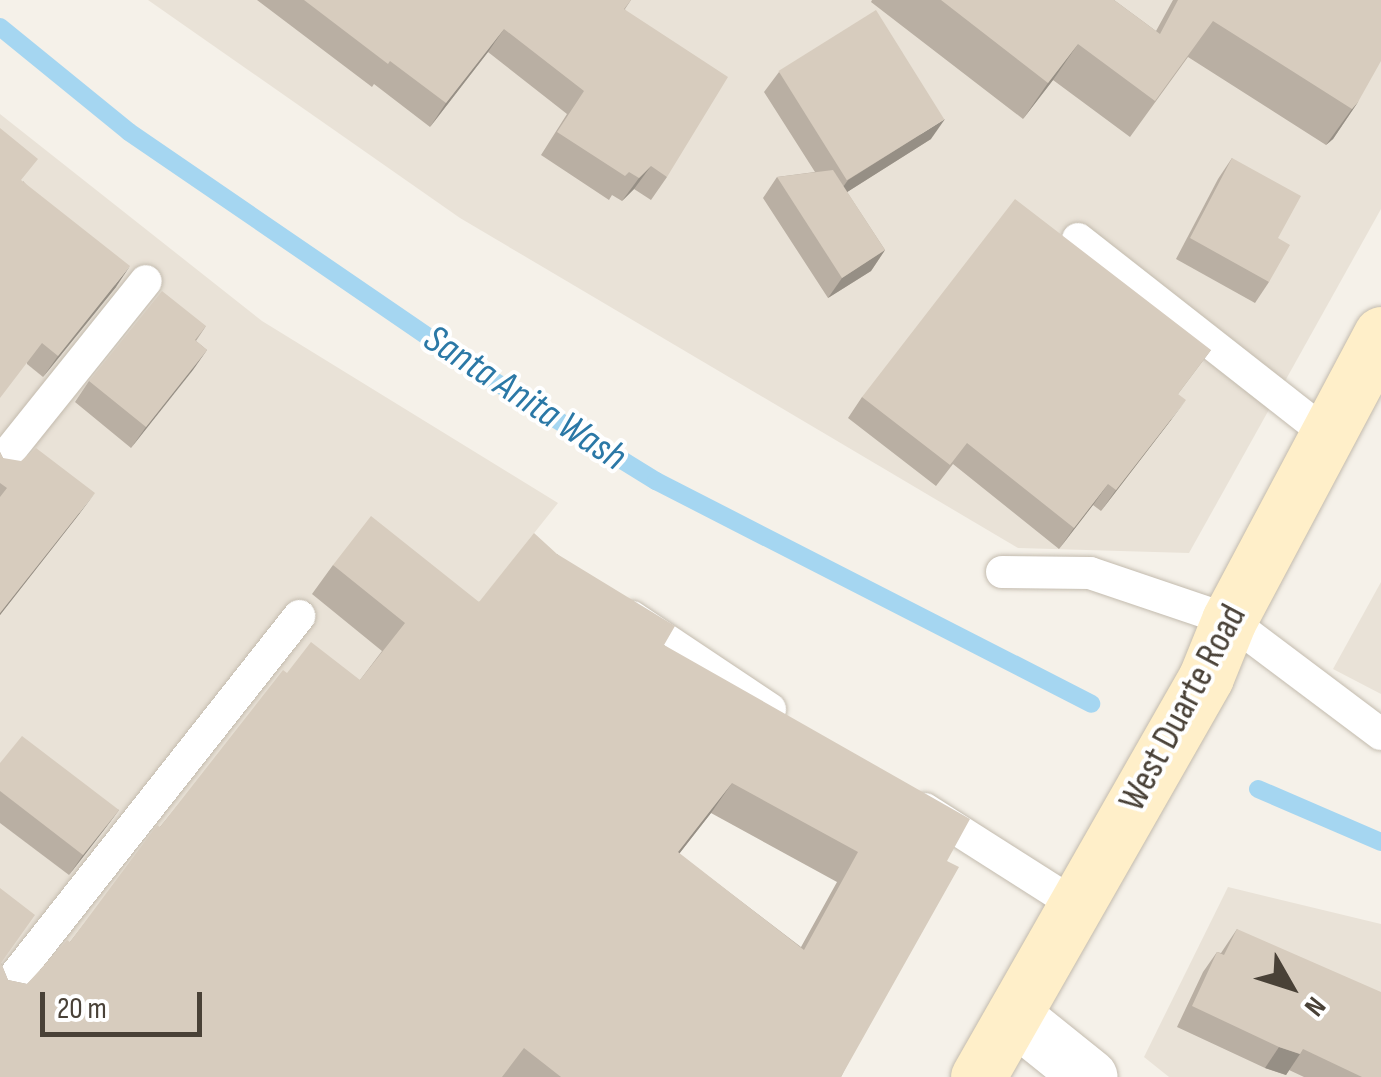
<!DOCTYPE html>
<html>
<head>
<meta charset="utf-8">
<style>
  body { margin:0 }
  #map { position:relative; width:1381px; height:1077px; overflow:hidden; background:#f5f1e9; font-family:"Sofia Sans Condensed",sans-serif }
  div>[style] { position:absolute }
  .residential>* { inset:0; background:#e9e2d7 }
  .stream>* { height:18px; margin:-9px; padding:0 9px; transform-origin:9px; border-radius:9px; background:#a5d6f1 }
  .roads { filter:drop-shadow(0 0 2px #c3bbae) drop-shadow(0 0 2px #c3bbae) }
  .lane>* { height:32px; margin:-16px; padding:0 16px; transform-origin:16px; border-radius:16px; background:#fff }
  .street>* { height:55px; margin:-27.5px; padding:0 27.5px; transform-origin:27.5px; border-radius:27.5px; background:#fff }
  .secondary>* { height:55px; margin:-27.5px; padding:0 27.5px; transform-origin:27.5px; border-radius:27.5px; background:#ffefc9 }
  .wall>* { inset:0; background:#b9afa3 }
  .shaded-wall>* { inset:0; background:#968f85 }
  .building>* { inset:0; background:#d7ccbe; transform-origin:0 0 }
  span { translate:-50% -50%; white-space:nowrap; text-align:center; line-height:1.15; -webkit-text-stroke:8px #fff; paint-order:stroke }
  .street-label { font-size:38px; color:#494137 }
  .water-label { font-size:40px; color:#2b78a6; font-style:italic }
  .north { position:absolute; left:1241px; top:937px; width:100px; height:100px; -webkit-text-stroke:8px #fff; paint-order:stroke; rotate:129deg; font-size:28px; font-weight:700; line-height:40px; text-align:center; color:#494137 }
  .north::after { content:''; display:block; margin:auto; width:35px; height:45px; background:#494137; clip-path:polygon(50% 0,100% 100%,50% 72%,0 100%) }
  .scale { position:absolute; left:40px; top:992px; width:162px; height:45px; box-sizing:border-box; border:5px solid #494137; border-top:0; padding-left:12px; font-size:30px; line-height:35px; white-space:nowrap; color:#494137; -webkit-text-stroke:8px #fff; paint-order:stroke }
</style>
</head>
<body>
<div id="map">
  <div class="residential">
    <i style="clip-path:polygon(148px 0,1381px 0,1381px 209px,1189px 553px,1018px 548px,460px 218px)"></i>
    <i style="clip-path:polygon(0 114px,262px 321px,558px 503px,102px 1077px,0 1077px)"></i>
    <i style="clip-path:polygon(1381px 582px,1381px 694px,1333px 669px)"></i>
    <i style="clip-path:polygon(1228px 887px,1381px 924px,1381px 1077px,1169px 1077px,1144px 1057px)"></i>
  </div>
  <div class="stream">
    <i style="left:0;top:27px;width:166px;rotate:39.1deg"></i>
    <i style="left:129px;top:132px;width:427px;rotate:34.4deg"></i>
    <i style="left:481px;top:373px;width:206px;rotate:31.7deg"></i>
    <i style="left:656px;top:481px;width:489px;rotate:27.1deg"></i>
    <i style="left:1258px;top:789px;width:134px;rotate:23.3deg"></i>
  </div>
  <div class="roads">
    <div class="lane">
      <i style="left:1078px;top:239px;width:316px;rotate:38.1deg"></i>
      <i style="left:0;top:463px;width:233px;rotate:-51.3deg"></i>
      <i style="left:1002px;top:572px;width:88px;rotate:0.7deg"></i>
      <i style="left:1090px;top:573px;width:147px;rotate:18.7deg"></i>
      <i style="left:1229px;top:620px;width:190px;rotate:36.9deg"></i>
      <i style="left:632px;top:617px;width:166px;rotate:33.7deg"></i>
      <i style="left:925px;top:809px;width:180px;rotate:32.5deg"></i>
      <i style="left:0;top:995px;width:483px;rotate:-51.7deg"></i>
    </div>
    <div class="street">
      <i style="left:1014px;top:1016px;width:97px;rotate:38.8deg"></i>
    </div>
    <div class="secondary">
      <i style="left:978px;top:1077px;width:460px;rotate:-60.3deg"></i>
      <i style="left:1206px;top:677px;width:61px;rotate:-68deg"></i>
      <i style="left:1229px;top:620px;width:324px;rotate:-62deg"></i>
    </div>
  </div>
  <div class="wall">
    <i style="clip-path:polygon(257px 0,631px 0,625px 9px,667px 177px,651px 200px,634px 189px,622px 201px,612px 195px,609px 200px,541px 155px,567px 114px,488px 52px,430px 127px,374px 84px,372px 87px)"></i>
    <i style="clip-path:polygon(872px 0,1114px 0,1156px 31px,1173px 0,1381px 0,1358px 102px,1333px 139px,1326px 145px,1188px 57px,1130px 137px,1053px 80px,1023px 119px,871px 2px)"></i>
    <i style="clip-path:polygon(779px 72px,931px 139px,847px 192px,885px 250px,871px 271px,828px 298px,763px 198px,777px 177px,815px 172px,764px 92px)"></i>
    <i style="clip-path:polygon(1232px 158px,1278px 238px,1269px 282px,1255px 303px,1176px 259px,1218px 179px)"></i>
    <i style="clip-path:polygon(23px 181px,116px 287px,43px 377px,27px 364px)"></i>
    <i style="clip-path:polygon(206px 326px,196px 341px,207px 350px,131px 448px,75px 402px,89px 381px)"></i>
    <i style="clip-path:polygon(1211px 350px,1178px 394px,1171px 420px,1101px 511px,1093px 505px,1059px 549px,953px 464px,936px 486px,848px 418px,862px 397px)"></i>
    <i style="clip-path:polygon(0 452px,3px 458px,80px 513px,0 615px)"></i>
    <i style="clip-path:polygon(evenodd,557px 554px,664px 645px,947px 861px,841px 1077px,0 1077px,1px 963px,8px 980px,27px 984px,70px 942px,160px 827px,287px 673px,360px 680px,382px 651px,312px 594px,333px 565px,479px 602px,557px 554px,711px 813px,837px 882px,801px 947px,679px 854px,711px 813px)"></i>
    <i style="clip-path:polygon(0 763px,119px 810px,69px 875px,0 823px)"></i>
    <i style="clip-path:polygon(1237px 929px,1381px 1077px,1304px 1077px,1289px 1070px,1286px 1075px,1265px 1068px,1177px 1027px,1203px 972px,1217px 952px,1221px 953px)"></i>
  </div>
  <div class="shaded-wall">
    <i style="clip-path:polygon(504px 29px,488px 52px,430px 127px,446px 103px)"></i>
    <i style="clip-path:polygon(1078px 44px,1053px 80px,1023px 119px,1048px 83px)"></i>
    <i style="clip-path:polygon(1358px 102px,1333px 139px,1326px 145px,1352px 109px)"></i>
    <i style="clip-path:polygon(945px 119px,931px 139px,833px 201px,848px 180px)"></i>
    <i style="clip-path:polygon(651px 166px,634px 189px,622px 201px,639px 178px)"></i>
    <i style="clip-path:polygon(885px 250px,871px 271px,828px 298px,842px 278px)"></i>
    <i style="clip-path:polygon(130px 266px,116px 287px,43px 377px,58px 356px)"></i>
    <i style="clip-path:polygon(207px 350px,193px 370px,131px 448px,146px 427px)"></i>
    <i style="clip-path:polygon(1186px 400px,1171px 420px,1101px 511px,1116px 490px)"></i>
    <i style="clip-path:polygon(1108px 484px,1093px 505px,1059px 549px,1074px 528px)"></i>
    <i style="clip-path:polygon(95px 493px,80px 513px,0 615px,0 613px)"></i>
    <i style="clip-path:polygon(732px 783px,711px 813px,657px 882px,678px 852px)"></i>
    <i style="clip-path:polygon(119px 810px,104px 830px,69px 875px,83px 855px)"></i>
    <i style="clip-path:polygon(1279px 1047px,1300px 1054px,1286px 1075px,1265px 1068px)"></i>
  </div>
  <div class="building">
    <i style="clip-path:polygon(304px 0,631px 0,624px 9px,728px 77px,667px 177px,651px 166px,639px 178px,629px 172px,625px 176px,557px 132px,584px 91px,504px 29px,446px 103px,390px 61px,388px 64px)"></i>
    <i style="clip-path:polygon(941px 0,1114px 0,1160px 34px,1178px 0,1381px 0,1381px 61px,1358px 102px,1352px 109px,1213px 21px,1155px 101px,1078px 44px,1048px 83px)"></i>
    <i style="left:876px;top:10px;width:129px;height:115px;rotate:58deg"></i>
    <i style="clip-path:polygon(0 128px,38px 159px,21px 180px,130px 266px,58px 356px,42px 343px,0 398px)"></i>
    <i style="clip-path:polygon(1232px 158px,1301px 196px,1278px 238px,1290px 245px,1269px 282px,1190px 238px)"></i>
    <i style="clip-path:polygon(833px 170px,885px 250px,842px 278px,777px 177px)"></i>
    <i style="clip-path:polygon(1015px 199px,1211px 350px,1178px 394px,1186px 400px,1116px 490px,1108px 484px,1074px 528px,967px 443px,950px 465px,862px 397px)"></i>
    <i style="clip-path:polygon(162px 291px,206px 326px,195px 340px,207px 350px,146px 427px,89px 381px)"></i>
    <i style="clip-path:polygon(36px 448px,95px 493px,0 613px,0 497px,7px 488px,0 483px,0 452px,3px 458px,21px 461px)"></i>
    <i style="clip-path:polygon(evenodd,371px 516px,479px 602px,534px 533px,557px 554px,675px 626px,664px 645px,970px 819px,947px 861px,959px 867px,841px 1077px,561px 1077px,524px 1048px,502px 1077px,0 1077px,0 888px,35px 915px,1px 963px,8px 980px,27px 984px,67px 940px,70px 942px,157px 825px,160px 827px,283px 670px,287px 673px,311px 642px,360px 680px,405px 623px,333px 565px,371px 516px,732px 783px,858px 852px,804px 950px,678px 852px,732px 783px)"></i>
    <i style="clip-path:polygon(22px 736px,119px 810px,83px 855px,0 791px,0 763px)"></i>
    <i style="clip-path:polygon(1237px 929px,1381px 992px,1381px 1077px,1362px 1077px,1303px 1049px,1300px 1054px,1279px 1047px,1192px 1006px,1217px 952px,1224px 955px)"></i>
  </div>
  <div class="street-label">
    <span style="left:1183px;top:708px;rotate:-62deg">West Duarte Road</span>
  </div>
  <div class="water-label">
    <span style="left:525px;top:398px;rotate:33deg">Santa Anita Wash</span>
  </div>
  <div class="north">N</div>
  <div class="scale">20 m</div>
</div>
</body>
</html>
